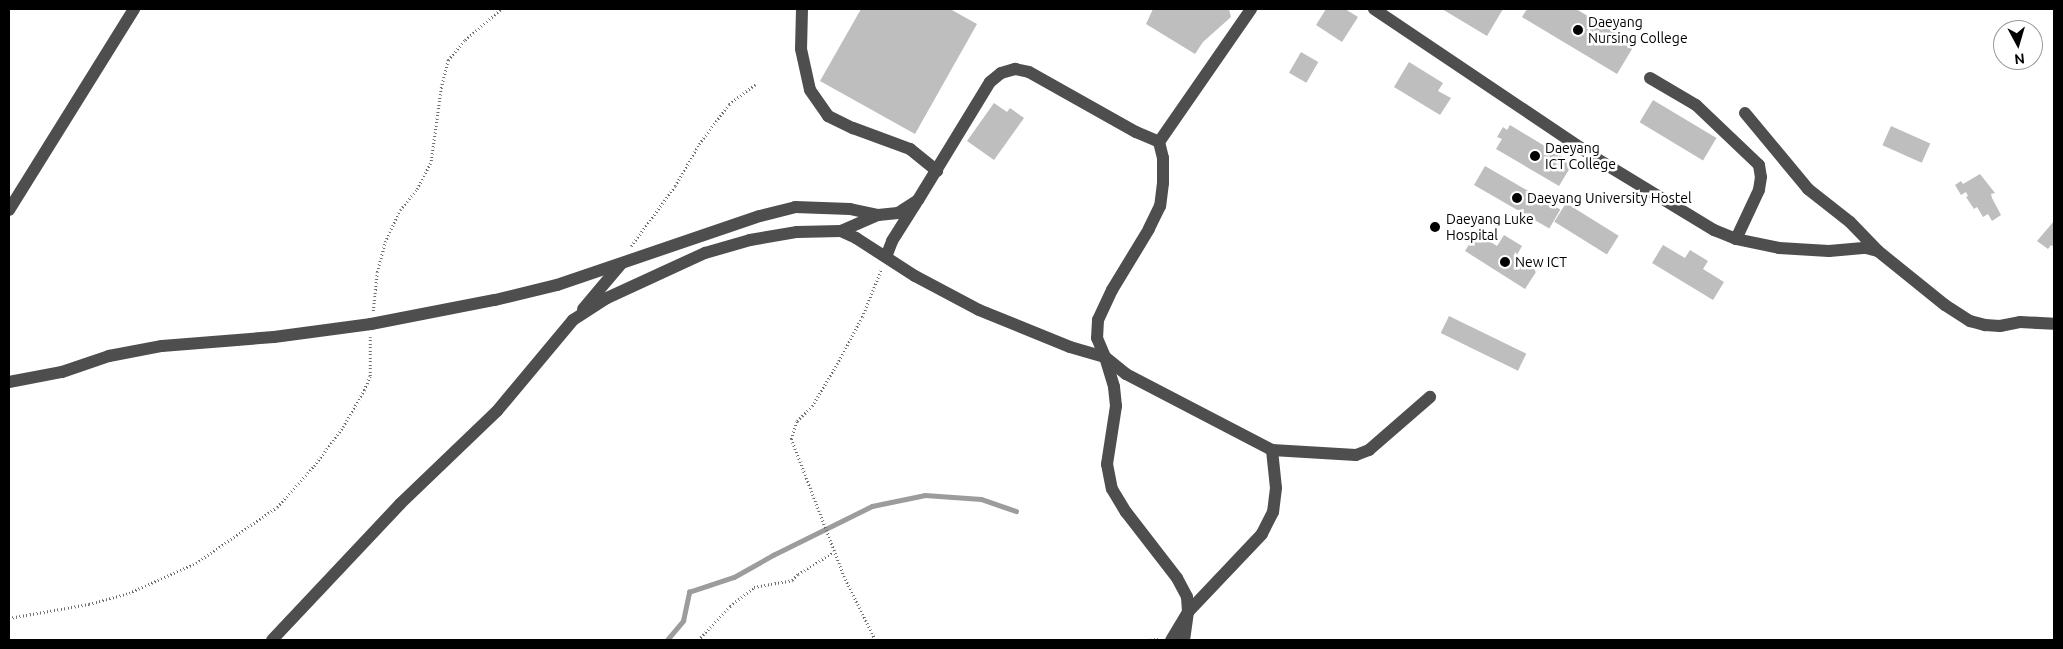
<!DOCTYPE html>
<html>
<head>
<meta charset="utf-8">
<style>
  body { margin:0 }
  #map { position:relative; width:2063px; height:649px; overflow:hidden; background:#fff; font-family:Ubuntu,sans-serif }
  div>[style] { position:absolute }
  .stream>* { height:4.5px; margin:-2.25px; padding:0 2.25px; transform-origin:2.25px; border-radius:2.25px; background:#9c9c9c }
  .building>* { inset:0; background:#bebebe; transform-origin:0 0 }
  .path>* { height:2.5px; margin-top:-1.25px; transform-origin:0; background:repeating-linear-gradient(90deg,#707070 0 1px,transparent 0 3.5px) }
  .minor>* { height:12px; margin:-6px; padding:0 6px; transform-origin:6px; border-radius:6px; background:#4e4e4e }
  .dots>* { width:14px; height:14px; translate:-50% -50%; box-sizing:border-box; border:2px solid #fff; border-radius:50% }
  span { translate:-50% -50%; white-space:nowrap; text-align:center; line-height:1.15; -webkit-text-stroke:5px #fff; paint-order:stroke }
  .poi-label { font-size:14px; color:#000 }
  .left { translate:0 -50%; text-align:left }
  .frame { position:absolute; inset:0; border:10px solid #000; pointer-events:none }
  .north { position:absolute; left:1993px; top:20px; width:50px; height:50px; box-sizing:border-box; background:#fff; border:1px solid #999; border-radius:50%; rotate:174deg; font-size:14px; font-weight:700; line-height:20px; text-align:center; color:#000 }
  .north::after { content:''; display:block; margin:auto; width:18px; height:22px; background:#000; clip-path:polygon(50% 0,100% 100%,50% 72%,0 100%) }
</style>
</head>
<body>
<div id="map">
  <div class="stream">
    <i style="left:667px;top:640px;width:25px;rotate:-50deg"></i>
    <i style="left:683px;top:621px;width:30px;rotate:-78deg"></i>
    <i style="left:689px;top:592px;width:47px;rotate:-18.4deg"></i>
    <i style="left:734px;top:577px;width:45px;rotate:-29.4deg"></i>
    <i style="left:773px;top:555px;width:110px;rotate:-26.3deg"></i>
    <i style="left:872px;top:506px;width:54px;rotate:-11.7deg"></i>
    <i style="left:925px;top:495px;width:56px;rotate:4.1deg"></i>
    <i style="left:981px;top:499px;width:37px;rotate:19deg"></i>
  </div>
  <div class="building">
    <i style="clip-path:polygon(861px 9px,950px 9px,977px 24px,915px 134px,820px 81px)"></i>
    <i style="clip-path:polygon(1153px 9px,1229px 9px,1231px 17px,1203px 42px,1195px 54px,1146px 24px)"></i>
    <i style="clip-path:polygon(1326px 9px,1345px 9px,1358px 17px,1342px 42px,1316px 25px)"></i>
    <i style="clip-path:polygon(1442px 9px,1503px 9px,1487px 36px)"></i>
    <i style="clip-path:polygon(1527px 9px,1576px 9px,1635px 44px,1617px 74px,1522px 17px)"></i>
    <i style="left:1301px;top:52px;width:20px;height:24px;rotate:30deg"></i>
    <i style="clip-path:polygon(1409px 62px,1443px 83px,1438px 91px,1451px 98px,1440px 115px,1394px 87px)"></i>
    <i style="left:1653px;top:100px;width:74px;height:26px;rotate:31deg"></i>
    <i style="clip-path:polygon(994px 103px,1007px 112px,1010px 108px,1024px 118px,994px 160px,967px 141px)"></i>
    <i style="clip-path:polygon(1510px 125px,1573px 163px,1559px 186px,1496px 149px,1502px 139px,1497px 137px,1503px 127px,1507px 130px)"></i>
    <i style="left:1891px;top:126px;width:43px;height:21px;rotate:24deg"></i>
    <i style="left:1485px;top:166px;width:87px;height:22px;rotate:30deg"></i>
    <i style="clip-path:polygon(1980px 174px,1995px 193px,1991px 194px,1992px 198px,2001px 215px,1992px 221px,1988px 214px,1983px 217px,1977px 207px,1974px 209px,1966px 197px,1968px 196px,1966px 192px,1961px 195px,1955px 185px,1961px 181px,1963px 184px)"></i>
    <i style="left:1566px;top:203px;width:62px;height:22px;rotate:32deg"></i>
    <i style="clip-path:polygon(2054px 221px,2054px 247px,2051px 245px,2048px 249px,2037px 241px)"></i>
    <i style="clip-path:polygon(1476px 233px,1497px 246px,1504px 235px,1522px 246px,1517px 255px,1538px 269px,1525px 289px,1465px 251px)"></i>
    <i style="clip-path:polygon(1663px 245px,1685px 258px,1690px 250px,1708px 261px,1703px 269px,1724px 282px,1713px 300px,1652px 263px)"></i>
    <i style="left:1449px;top:316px;width:86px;height:19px;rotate:26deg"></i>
  </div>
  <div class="path">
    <i style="left:631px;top:246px;width:74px;rotate:-53.7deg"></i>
    <i style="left:675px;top:186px;width:48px;rotate:-60.3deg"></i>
    <i style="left:699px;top:144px;width:50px;rotate:-53.1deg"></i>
    <i style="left:729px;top:104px;width:34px;rotate:-37deg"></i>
    <i style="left:373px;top:311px;width:39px;rotate:-84deg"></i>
    <i style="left:377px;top:272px;width:31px;rotate:-75deg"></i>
    <i style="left:385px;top:242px;width:35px;rotate:-65deg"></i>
    <i style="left:400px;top:210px;width:27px;rotate:-51deg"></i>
    <i style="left:417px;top:189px;width:31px;rotate:-63deg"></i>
    <i style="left:431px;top:161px;width:74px;rotate:-82.2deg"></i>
    <i style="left:441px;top:88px;width:29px;rotate:-76deg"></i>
    <i style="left:448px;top:60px;width:26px;rotate:-50deg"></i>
    <i style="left:465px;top:40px;width:48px;rotate:-40.7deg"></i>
    <i style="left:9px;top:618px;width:81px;rotate:-9.9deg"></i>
    <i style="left:89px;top:604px;width:41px;rotate:-15.4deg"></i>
    <i style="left:129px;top:593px;width:73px;rotate:-24.1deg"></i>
    <i style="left:196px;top:563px;width:98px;rotate:-34.7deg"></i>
    <i style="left:277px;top:507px;width:55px;rotate:-47.9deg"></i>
    <i style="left:314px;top:466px;width:49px;rotate:-53.4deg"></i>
    <i style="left:343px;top:427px;width:43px;rotate:-60.4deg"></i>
    <i style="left:364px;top:390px;width:15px;rotate:-67deg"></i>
    <i style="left:370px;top:376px;width:39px;rotate:-90deg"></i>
    <i style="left:698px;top:640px;width:47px;rotate:-46.7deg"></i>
    <i style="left:730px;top:606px;width:31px;rotate:-38deg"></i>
    <i style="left:754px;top:587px;width:39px;rotate:-10deg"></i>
    <i style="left:792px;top:580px;width:8px;rotate:-45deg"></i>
    <i style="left:798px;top:574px;width:42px;rotate:-31.4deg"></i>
    <i style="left:875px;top:640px;width:70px;rotate:-116.2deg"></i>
    <i style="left:844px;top:577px;width:148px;rotate:-111deg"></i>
    <i style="left:791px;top:439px;width:19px;rotate:-72deg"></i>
    <i style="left:797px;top:421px;width:21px;rotate:-45deg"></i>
    <i style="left:812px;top:406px;width:49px;rotate:-59.2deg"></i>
    <i style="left:837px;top:364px;width:53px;rotate:-62deg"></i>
    <i style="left:862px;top:317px;width:51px;rotate:-68deg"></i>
    <i style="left:1147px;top:640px;width:12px;rotate:-5deg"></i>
  </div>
  <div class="minor">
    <i style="left:802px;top:9px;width:40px;rotate:91.4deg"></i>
    <i style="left:801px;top:49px;width:42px;rotate:77.6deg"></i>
    <i style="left:810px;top:90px;width:32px;rotate:55deg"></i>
    <i style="left:828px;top:116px;width:28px;rotate:26deg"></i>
    <i style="left:853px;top:128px;width:61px;rotate:20.2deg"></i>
    <i style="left:910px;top:149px;width:35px;rotate:39deg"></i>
    <i style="left:1374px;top:9px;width:269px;rotate:33.9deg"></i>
    <i style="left:1597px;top:159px;width:137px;rotate:31.3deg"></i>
    <i style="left:1714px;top:230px;width:24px;rotate:22deg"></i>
    <i style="left:1736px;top:239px;width:44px;rotate:11.8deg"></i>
    <i style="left:1779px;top:248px;width:50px;rotate:3.4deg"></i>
    <i style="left:1829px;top:251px;width:37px;rotate:-5deg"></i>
    <i style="left:1866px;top:248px;width:12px;rotate:14deg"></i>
    <i style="left:1878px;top:251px;width:86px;rotate:38.9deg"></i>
    <i style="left:1945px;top:305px;width:30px;rotate:33deg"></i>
    <i style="left:1970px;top:321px;width:16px;rotate:15deg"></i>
    <i style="left:1985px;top:325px;width:15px;rotate:4deg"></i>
    <i style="left:2000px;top:326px;width:20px;rotate:-11deg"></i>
    <i style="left:2020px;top:322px;width:34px;rotate:3deg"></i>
    <i style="left:1650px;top:78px;width:53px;rotate:30.4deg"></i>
    <i style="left:1696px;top:105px;width:87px;rotate:43.6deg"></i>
    <i style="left:1759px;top:165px;width:12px;rotate:81deg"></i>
    <i style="left:1761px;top:177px;width:13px;rotate:99deg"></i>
    <i style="left:1759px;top:190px;width:54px;rotate:115.1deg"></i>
    <i style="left:1745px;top:113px;width:99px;rotate:50.3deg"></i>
    <i style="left:1808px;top:189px;width:53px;rotate:38.2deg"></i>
    <i style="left:1850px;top:222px;width:40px;rotate:46deg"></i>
    <i style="left:1159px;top:142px;width:16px;rotate:76deg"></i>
    <i style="left:1163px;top:158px;width:25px;rotate:90deg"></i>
    <i style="left:1163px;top:183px;width:23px;rotate:97deg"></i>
    <i style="left:1160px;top:206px;width:25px;rotate:116deg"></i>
    <i style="left:1149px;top:229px;width:71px;rotate:121.2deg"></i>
    <i style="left:1112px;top:290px;width:33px;rotate:115deg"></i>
    <i style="left:1098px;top:320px;width:18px;rotate:93deg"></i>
    <i style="left:1097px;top:338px;width:21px;rotate:67deg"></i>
    <i style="left:1105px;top:357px;width:27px;rotate:39deg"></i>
    <i style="left:1126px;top:374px;width:165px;rotate:27.5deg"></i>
    <i style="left:1272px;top:450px;width:38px;rotate:84deg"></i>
    <i style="left:1276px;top:488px;width:24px;rotate:97deg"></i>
    <i style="left:1273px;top:512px;width:25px;rotate:117deg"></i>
    <i style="left:1262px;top:534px;width:108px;rotate:133.5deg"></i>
    <i style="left:1188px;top:612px;width:33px;rotate:121deg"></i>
    <i style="left:1159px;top:142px;width:162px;rotate:-55.3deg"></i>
    <i style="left:9px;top:210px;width:237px;rotate:-58.1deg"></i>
    <i style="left:841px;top:231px;width:40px;rotate:-23.4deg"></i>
    <i style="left:886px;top:257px;width:17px;rotate:-69deg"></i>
    <i style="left:892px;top:241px;width:45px;rotate:-57.7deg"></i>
    <i style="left:583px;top:309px;width:59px;rotate:-49.8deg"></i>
    <i style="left:9px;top:382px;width:54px;rotate:-10.7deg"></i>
    <i style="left:62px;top:372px;width:50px;rotate:-18.8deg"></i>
    <i style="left:109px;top:356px;width:54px;rotate:-10.7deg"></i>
    <i style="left:162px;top:346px;width:112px;rotate:-4.6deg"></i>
    <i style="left:274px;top:337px;width:98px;rotate:-7.6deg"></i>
    <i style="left:371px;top:324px;width:126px;rotate:-11deg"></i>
    <i style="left:495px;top:300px;width:64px;rotate:-13.6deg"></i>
    <i style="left:557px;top:285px;width:214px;rotate:-18.8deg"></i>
    <i style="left:760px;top:216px;width:36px;rotate:-14deg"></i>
    <i style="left:795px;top:207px;width:55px;rotate:2.1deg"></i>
    <i style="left:850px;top:209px;width:29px;rotate:12deg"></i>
    <i style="left:878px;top:215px;width:20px;rotate:-6deg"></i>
    <i style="left:898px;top:213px;width:24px;rotate:-33deg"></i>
    <i style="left:918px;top:200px;width:138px;rotate:-58.6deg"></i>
    <i style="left:990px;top:82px;width:14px;rotate:-39deg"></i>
    <i style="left:1001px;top:73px;width:15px;rotate:-16deg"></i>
    <i style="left:1015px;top:69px;width:14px;rotate:12deg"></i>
    <i style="left:1029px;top:72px;width:123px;rotate:29.3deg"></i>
    <i style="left:1136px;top:132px;width:25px;rotate:23deg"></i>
    <i style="left:1272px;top:450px;width:84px;rotate:3.4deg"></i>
    <i style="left:1356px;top:455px;width:14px;rotate:-21deg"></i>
    <i style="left:1369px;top:450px;width:81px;rotate:-41deg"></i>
    <i style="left:272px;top:640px;width:187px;rotate:-46.7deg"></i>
    <i style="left:400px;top:504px;width:134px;rotate:-43.8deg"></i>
    <i style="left:497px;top:411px;width:119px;rotate:-50.1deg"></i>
    <i style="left:573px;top:320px;width:40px;rotate:-32.9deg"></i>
    <i style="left:607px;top:298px;width:108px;rotate:-24.7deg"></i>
    <i style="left:705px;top:253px;width:47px;rotate:-16.1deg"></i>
    <i style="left:750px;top:240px;width:48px;rotate:-9.7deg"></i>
    <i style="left:797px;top:232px;width:44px;rotate:-1.3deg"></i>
    <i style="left:841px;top:231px;width:17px;rotate:25deg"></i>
    <i style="left:856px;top:238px;width:70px;rotate:32.8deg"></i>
    <i style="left:915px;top:276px;width:72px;rotate:28deg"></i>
    <i style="left:979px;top:310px;width:98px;rotate:22.1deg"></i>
    <i style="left:1070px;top:347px;width:36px;rotate:16deg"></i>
    <i style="left:1105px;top:357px;width:31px;rotate:73deg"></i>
    <i style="left:1114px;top:387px;width:19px;rotate:84deg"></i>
    <i style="left:1116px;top:406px;width:59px;rotate:98.8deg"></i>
    <i style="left:1107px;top:464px;width:25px;rotate:79deg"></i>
    <i style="left:1112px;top:489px;width:27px;rotate:59deg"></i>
    <i style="left:1126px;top:512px;width:83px;rotate:52.3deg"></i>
    <i style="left:1177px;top:578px;width:21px;rotate:62deg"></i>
    <i style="left:1187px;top:597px;width:15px;rotate:86deg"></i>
    <i style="left:1188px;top:612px;width:28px;rotate:98deg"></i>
  </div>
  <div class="dots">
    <i style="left:1578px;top:30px;background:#000"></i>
    <i style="left:1535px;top:156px;background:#000"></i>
    <i style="left:1517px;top:198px;background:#000"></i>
    <i style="left:1435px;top:227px;background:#000"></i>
    <i style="left:1505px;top:262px;background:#000"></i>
  </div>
  <div class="poi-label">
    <span class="left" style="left:1588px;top:30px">Daeyang<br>Nursing College</span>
    <span class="left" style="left:1545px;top:156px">Daeyang<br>ICT College</span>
    <span class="left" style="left:1527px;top:198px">Daeyang University Hostel</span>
    <span class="left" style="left:1446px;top:227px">Daeyang Luke<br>Hospital</span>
    <span class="left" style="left:1515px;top:262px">New ICT</span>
  </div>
  <div class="frame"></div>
  <div class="north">N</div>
</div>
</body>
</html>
